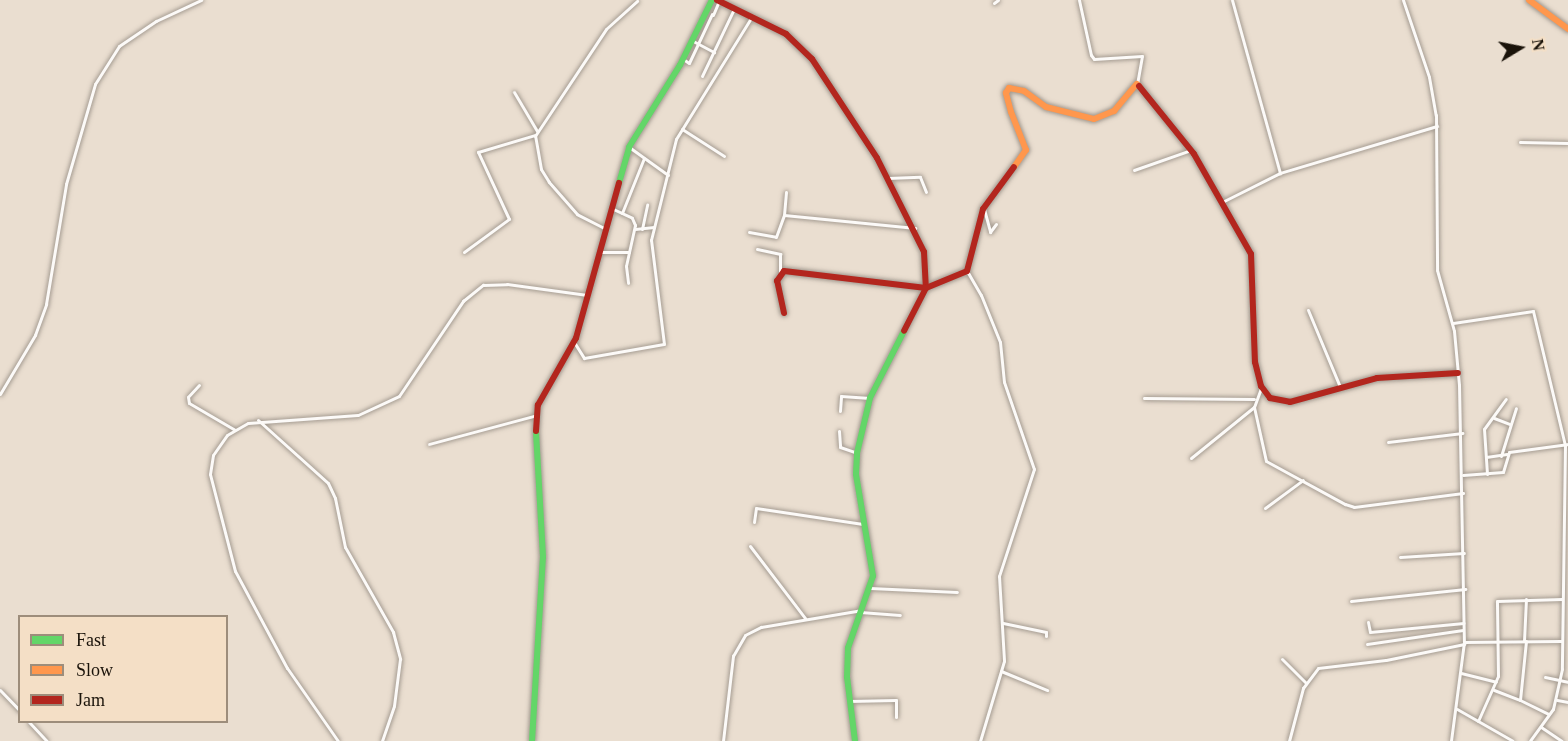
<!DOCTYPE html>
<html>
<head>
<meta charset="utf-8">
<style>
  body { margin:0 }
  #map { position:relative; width:1568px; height:741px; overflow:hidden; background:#eaded0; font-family:Georgia,serif }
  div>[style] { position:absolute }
  .roads { filter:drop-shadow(0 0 2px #a2998f) drop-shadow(0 0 2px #a2998f) }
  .street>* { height:3px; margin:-1.5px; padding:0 1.5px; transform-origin:1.5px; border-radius:1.5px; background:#fcfaf8 }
  .fast>* { height:6px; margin:-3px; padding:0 3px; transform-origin:3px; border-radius:3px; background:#63d668 }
  .slow>* { height:6px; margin:-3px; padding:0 3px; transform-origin:3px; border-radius:3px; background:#ff974d }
  .jam>* { height:6px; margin:-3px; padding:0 3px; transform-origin:3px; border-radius:3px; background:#b3261e }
  span { translate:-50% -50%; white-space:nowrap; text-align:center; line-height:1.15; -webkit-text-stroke:4.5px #f4dfc6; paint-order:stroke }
  .legend { position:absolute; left:18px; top:615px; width:210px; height:108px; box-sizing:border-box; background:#f4dfc6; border:2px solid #9d8d7b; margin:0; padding:8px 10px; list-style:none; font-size:18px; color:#1a130a }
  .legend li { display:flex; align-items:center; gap:12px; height:30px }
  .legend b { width:30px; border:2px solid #9d8d7b }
  .north { position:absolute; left:1490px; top:18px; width:60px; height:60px; -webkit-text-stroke:4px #f4dfc6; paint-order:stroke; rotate:80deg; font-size:16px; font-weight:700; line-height:24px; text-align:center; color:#1a130a }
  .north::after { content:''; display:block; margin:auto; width:21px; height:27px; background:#1a130a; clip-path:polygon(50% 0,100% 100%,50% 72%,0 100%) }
</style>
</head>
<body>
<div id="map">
  <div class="roads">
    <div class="street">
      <i style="left:1079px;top:0;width:56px;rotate:77.7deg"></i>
      <i style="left:1091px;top:55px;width:5px;rotate:53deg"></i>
      <i style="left:1094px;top:59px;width:48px;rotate:-3.6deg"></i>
      <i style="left:1142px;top:56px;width:28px;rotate:100deg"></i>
      <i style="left:1232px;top:0;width:180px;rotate:74.5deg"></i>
      <i style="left:1403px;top:0;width:81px;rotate:71.3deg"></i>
      <i style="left:1429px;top:77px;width:39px;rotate:80deg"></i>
      <i style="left:1436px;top:115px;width:155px;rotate:89.6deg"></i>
      <i style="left:1437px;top:270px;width:63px;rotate:74.4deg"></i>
      <i style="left:1454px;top:331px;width:54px;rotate:84.7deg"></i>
      <i style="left:1459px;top:385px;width:257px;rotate:88.9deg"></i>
      <i style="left:1464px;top:642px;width:100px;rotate:97.5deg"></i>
      <i style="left:994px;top:3px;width:5px;rotate:-37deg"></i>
      <i style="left:713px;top:15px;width:15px;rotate:-67deg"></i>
      <i style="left:693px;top:41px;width:24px;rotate:28deg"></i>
      <i style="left:683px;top:59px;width:7px;rotate:34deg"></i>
      <i style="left:689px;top:63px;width:54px;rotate:-64.9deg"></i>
      <i style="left:702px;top:76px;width:74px;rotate:-64.5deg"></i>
      <i style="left:514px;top:92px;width:45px;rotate:59.5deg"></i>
      <i style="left:682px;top:129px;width:50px;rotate:32.7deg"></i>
      <i style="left:1520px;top:142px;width:48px;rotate:1.2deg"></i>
      <i style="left:629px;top:147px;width:48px;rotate:35.7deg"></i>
      <i style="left:1134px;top:170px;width:60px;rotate:-19.3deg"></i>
      <i style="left:887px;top:178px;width:33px;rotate:-2deg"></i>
      <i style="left:920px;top:177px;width:16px;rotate:68deg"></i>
      <i style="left:1222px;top:202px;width:65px;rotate:-26.6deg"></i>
      <i style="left:1280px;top:173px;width:164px;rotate:-16.7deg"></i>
      <i style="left:611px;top:208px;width:23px;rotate:25deg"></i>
      <i style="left:632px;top:218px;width:8px;rotate:67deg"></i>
      <i style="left:635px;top:225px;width:42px;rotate:102.4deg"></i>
      <i style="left:626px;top:266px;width:17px;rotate:83deg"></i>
      <i style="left:984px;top:209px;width:24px;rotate:75deg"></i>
      <i style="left:990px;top:232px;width:10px;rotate:-53deg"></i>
      <i style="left:622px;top:213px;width:59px;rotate:-68.2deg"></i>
      <i style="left:784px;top:215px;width:132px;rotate:5.7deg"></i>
      <i style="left:604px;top:228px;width:30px;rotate:-153deg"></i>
      <i style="left:577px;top:214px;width:43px;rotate:-131.2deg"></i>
      <i style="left:549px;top:182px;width:15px;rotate:-122deg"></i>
      <i style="left:541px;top:169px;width:34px;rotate:-100deg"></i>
      <i style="left:535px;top:136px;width:128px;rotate:-56.4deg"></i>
      <i style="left:606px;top:29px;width:42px;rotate:-42.1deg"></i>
      <i style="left:635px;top:229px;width:19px;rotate:-6deg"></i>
      <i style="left:642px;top:229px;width:25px;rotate:-78deg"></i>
      <i style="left:749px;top:232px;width:27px;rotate:10deg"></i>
      <i style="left:776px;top:237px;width:23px;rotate:-70deg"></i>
      <i style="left:784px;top:215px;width:23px;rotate:-85deg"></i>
      <i style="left:757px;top:249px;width:24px;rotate:12deg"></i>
      <i style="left:780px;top:254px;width:18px;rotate:90deg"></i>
      <i style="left:464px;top:252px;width:56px;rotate:-36.3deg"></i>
      <i style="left:509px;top:219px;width:74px;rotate:-114.8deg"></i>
      <i style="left:478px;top:152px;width:59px;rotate:-16.6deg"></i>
      <i style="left:600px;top:252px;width:29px"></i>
      <i style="left:967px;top:271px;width:28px;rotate:60deg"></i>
      <i style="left:981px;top:295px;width:51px;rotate:68deg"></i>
      <i style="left:1000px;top:342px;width:40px;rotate:84.3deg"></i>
      <i style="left:1004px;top:382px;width:92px;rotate:71deg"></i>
      <i style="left:1034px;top:469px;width:113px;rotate:108.1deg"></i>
      <i style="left:999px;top:576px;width:85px;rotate:86.6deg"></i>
      <i style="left:1004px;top:661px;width:84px;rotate:106.7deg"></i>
      <i style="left:1308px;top:310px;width:83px;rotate:67.4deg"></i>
      <i style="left:1453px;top:323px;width:81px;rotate:-8.5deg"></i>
      <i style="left:1533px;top:311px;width:138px;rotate:76.6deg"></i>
      <i style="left:1565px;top:445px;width:224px;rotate:90.8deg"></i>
      <i style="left:1562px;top:669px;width:41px;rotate:102.7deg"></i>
      <i style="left:1553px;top:709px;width:39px;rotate:126deg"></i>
      <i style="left:574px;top:342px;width:19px;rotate:58deg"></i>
      <i style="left:584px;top:358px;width:81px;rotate:-9.9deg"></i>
      <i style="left:664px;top:344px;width:105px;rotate:-97.1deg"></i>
      <i style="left:651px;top:240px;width:104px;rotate:-76.1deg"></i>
      <i style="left:676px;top:139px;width:142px;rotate:-58.2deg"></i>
      <i style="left:199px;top:385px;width:16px;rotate:133deg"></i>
      <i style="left:188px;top:397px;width:6px;rotate:81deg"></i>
      <i style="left:189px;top:403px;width:53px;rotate:30.4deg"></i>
      <i style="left:1261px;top:388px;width:20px;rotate:110deg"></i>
      <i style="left:1254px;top:407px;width:55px;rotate:77.5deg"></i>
      <i style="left:1266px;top:461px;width:90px;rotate:28.6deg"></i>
      <i style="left:1345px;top:504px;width:9px;rotate:18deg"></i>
      <i style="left:1354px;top:507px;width:110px;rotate:-7.3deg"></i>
      <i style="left:0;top:394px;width:69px;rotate:-59.3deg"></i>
      <i style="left:35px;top:335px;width:33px;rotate:-70deg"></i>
      <i style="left:46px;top:304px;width:122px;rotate:-80.5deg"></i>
      <i style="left:66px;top:184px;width:104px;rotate:-73.8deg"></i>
      <i style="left:95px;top:84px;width:45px;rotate:-57.7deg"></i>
      <i style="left:119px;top:46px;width:45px;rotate:-34deg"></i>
      <i style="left:156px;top:21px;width:50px;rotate:-25deg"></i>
      <i style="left:1144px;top:398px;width:110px;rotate:0.5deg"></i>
      <i style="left:840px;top:411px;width:15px;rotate:-86deg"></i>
      <i style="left:841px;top:396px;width:29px;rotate:4deg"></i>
      <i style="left:1494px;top:418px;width:17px;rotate:21deg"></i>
      <i style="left:258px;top:420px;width:94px;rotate:42deg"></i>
      <i style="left:328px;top:483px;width:17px;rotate:65deg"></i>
      <i style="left:335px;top:498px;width:50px;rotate:78.5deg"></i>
      <i style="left:345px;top:547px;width:98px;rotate:60.5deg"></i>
      <i style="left:393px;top:632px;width:28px;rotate:75deg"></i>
      <i style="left:400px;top:659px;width:47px;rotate:97.3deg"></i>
      <i style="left:394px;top:706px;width:37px;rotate:109deg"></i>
      <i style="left:839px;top:431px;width:16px;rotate:86deg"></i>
      <i style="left:840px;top:447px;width:18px;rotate:19deg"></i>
      <i style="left:1388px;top:442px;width:75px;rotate:-6.9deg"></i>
      <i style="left:429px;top:444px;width:112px;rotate:-15deg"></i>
      <i style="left:1501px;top:456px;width:50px;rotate:-72.6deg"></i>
      <i style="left:1486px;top:457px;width:21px;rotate:-8deg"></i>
      <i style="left:1191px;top:458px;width:81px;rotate:-39deg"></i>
      <i style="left:1487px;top:474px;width:45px;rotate:-93.8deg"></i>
      <i style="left:1484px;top:429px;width:37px;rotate:-54deg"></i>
      <i style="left:1463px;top:475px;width:40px;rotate:-4.3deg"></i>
      <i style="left:1503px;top:472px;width:21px;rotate:-73deg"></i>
      <i style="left:1509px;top:452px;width:60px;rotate:-7.7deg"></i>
      <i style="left:1265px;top:508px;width:47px;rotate:-36.4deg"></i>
      <i style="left:754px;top:522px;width:14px;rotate:-82deg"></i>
      <i style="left:756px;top:508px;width:108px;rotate:8.5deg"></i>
      <i style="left:750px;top:546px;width:91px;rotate:52.6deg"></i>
      <i style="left:1400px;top:557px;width:64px;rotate:-3.6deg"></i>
      <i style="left:870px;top:588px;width:87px;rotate:2.6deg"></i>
      <i style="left:1351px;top:601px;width:115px;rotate:-6deg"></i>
      <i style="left:860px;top:612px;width:40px;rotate:4.3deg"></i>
      <i style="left:1368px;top:622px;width:10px;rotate:79deg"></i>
      <i style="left:1370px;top:632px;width:94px;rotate:-5.5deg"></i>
      <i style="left:1003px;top:623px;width:44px;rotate:11.8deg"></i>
      <i style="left:1046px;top:632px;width:4px;rotate:90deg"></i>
      <i style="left:1524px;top:641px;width:42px;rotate:-87.3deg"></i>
      <i style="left:1526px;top:641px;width:59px;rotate:95.8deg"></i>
      <i style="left:1520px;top:700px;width:32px;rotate:26deg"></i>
      <i style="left:1464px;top:642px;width:97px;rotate:-0.6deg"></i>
      <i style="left:1367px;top:644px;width:97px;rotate:-8.3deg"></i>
      <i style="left:1282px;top:659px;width:34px;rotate:45deg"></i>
      <i style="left:1001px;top:671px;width:50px;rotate:22.4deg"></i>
      <i style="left:1461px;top:673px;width:36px;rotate:14deg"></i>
      <i style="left:1545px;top:677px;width:24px;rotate:12deg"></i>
      <i style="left:0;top:690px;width:29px;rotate:46deg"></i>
      <i style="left:1494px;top:690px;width:28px;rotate:21deg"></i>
      <i style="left:1557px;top:700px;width:11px;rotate:10deg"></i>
      <i style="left:849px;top:701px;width:47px;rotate:-1.2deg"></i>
      <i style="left:896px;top:700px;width:17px;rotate:90deg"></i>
      <i style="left:1457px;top:709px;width:64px;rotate:29.7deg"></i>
      <i style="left:1478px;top:721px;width:49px;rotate:-66deg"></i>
      <i style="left:1498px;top:676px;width:75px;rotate:-90.8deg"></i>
      <i style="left:1497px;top:601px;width:65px;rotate:-1.8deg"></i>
      <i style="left:29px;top:722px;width:26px;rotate:47deg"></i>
      <i style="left:1541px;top:727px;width:25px;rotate:34deg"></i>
      <i style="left:338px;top:741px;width:89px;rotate:-124.9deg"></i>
      <i style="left:287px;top:668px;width:110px;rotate:-118.2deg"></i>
      <i style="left:235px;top:571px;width:100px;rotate:-104.5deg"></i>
      <i style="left:210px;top:474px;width:19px;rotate:-81deg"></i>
      <i style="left:213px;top:455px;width:24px;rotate:-55deg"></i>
      <i style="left:227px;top:435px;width:24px;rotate:-30deg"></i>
      <i style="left:248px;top:423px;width:110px;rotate:-4.2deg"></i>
      <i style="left:358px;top:415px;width:45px;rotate:-24.9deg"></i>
      <i style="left:399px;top:396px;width:115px;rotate:-56deg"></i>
      <i style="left:463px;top:301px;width:26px;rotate:-39deg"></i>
      <i style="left:483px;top:285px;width:24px;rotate:-2deg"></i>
      <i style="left:507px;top:284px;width:81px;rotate:7.8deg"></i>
      <i style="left:723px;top:741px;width:86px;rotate:-83.3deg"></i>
      <i style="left:733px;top:656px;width:24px;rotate:-60deg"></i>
      <i style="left:745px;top:635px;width:18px;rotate:-27deg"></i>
      <i style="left:761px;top:627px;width:101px;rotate:-9.6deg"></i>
      <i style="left:1289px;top:741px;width:55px;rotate:-75.2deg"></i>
      <i style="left:1303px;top:688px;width:25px;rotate:-53deg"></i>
      <i style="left:1318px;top:668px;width:68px;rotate:-6.7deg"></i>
      <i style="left:1386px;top:660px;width:80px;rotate:-11.6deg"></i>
    </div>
    <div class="fast">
      <i style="left:619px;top:183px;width:37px;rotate:-74deg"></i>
      <i style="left:629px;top:147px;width:97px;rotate:-58.1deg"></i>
      <i style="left:680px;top:65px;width:72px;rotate:-63.8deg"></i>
      <i style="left:532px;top:741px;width:184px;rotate:-86.6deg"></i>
      <i style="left:543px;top:557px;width:126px;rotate:-93.2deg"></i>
      <i style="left:855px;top:741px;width:64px;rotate:-97.1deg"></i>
      <i style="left:847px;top:677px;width:29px;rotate:-88deg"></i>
      <i style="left:848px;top:648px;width:76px;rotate:-70.9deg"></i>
      <i style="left:873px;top:576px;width:103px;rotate:-99.5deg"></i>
      <i style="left:856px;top:474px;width:21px;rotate:-87deg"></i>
      <i style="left:857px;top:453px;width:57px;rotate:-76.7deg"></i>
      <i style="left:870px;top:398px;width:75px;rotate:-63.1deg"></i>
    </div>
    <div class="slow">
      <i style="left:1529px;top:0;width:49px;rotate:36.6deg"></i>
      <i style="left:1014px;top:167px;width:21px;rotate:-55deg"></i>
      <i style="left:1026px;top:150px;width:41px;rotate:-111.5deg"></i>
      <i style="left:1011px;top:112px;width:20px;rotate:-105deg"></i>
      <i style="left:1006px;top:93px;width:6px;rotate:-59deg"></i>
      <i style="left:1009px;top:88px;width:15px;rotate:11deg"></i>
      <i style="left:1024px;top:91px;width:27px;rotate:36deg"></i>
      <i style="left:1046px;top:107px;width:49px;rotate:14deg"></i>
      <i style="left:1094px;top:119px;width:22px;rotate:-22deg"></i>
      <i style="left:1114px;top:111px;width:35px;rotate:-50deg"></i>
      <i style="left:1137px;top:84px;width:3px;rotate:45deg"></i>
    </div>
    <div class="jam">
      <i style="left:717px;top:0;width:77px;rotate:26.2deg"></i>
      <i style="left:786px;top:34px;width:36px;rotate:44deg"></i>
      <i style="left:812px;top:59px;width:118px;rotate:56.7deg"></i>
      <i style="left:877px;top:158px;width:105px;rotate:63.4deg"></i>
      <i style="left:924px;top:252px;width:36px;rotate:87deg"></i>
      <i style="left:926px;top:288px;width:48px;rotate:117.1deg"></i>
      <i style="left:1139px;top:86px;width:87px;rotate:51deg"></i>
      <i style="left:1194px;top:154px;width:115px;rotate:60.3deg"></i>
      <i style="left:1251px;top:254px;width:108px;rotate:87.9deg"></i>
      <i style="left:1255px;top:362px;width:25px;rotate:76deg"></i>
      <i style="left:1261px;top:386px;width:15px;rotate:53deg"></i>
      <i style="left:1270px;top:398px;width:20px;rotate:11deg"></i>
      <i style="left:1290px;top:402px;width:90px;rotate:-15.4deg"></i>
      <i style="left:1377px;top:378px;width:81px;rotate:-3.5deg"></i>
      <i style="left:784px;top:313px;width:33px;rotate:-102deg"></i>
      <i style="left:777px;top:281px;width:12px;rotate:-55deg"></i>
      <i style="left:784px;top:271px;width:143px;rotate:6.8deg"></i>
      <i style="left:926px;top:288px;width:44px;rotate:-22.5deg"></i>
      <i style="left:967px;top:271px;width:64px;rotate:-75.5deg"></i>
      <i style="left:983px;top:209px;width:52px;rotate:-53.6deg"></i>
      <i style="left:536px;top:431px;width:26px;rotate:-86deg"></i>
      <i style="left:538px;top:405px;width:77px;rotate:-60.4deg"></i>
      <i style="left:576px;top:338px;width:161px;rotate:-74.5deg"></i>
    </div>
  </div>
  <ul class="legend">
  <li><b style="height:8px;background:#63d668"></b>Fast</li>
  <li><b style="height:8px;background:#ff974d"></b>Slow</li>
  <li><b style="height:8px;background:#b3261e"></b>Jam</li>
  </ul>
  <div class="north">N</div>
</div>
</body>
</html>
